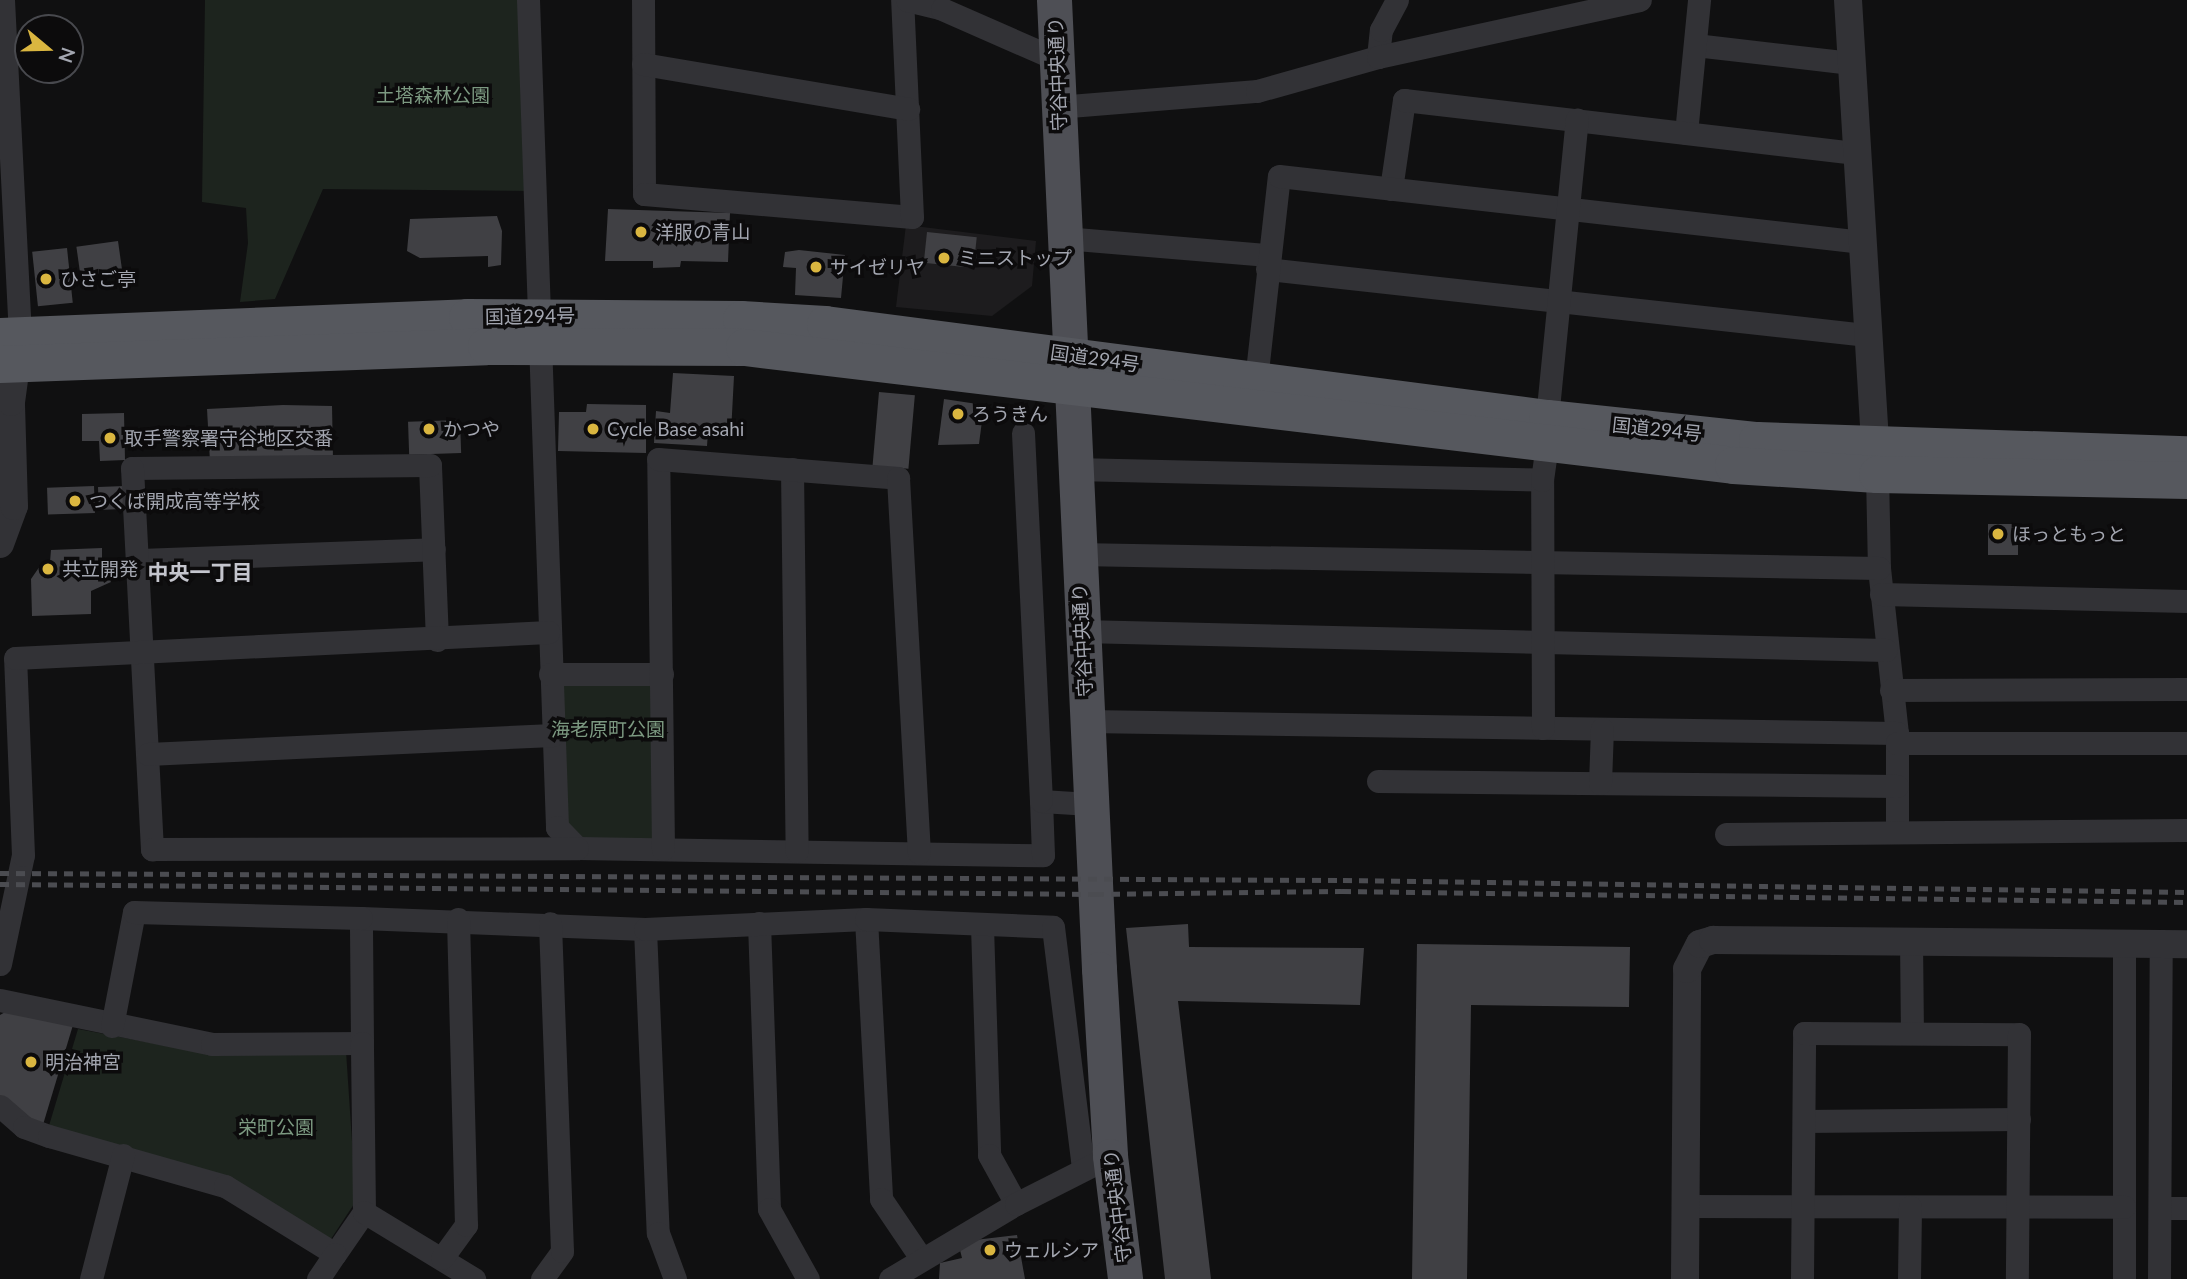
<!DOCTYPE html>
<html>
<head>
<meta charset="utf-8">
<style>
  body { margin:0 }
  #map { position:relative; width:2187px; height:1279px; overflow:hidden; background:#101011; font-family:Lato,"Noto Sans JP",sans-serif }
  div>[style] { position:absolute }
  .built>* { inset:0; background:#1d1c1e }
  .green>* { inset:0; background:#1d241e }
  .building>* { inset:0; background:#404044; transform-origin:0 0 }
  .minor>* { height:23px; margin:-11.5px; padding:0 11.5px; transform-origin:11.5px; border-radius:11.5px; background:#323236 }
  .tertiary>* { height:28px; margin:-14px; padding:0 14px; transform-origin:14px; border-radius:14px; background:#323236 }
  .primary>* { height:35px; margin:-17.5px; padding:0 17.5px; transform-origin:17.5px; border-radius:17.5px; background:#4e4f55 }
  .trunk>* { height:37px; margin:-18.5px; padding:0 18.5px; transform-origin:18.5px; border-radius:18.5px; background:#56585e }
  .rail>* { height:5px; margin-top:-2.5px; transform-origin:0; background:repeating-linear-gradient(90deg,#4b4c51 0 9px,transparent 0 16px) }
  .dots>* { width:19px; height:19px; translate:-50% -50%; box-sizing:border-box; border:4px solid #0c0b0c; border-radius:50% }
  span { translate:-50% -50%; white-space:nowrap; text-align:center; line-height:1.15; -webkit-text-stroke:7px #0c0b0c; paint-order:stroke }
  .street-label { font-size:19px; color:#a3a6b0 }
  .park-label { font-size:19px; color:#7c9981 }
  .poi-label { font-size:19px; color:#a3a6b0 }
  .left { translate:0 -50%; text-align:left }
  .neighbourhood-label { font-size:21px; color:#c4c5cd; font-weight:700 }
  .north { position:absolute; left:14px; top:14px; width:70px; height:70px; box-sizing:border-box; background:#0c0b0c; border:2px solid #48494e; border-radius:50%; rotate:109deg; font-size:19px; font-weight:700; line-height:28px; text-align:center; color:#a3a6b0 }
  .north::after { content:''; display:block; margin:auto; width:24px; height:32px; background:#dab640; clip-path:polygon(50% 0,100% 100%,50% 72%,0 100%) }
</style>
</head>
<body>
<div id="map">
  <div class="built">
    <i style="clip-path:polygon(906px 225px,1036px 241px,1032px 286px,992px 316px,896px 307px)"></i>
  </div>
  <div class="green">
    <i style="clip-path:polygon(205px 0,528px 0,533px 191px,323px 189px,275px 299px,240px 302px,248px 243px,246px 208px,202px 202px)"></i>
    <i style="clip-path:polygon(550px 674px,662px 674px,663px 849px,577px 848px,557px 827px)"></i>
    <i style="clip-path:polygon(78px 1029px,215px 1055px,346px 1051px,356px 1201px,327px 1245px,224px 1182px,48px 1129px)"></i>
  </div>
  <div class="building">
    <i style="clip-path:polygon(608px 209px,730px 213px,728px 262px,681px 261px,680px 267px,653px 268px,653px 261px,605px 261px)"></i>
    <i style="clip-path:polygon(497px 216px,502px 231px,501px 265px,488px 267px,488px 256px,420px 258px,407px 251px,410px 219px)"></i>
    <i style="left:927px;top:232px;width:50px;height:31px;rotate:6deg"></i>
    <i style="left:118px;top:241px;width:30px;height:42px;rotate:82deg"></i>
    <i style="left:67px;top:248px;width:55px;height:35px;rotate:84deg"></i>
    <i style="clip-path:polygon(799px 250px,845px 255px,841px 298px,795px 295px,796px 268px,783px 267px,785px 252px)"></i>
    <i style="clip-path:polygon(673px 373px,734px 376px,731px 433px,708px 432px,707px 446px,654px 443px,656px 411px,670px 413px)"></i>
    <i style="left:879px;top:392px;width:36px;height:74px;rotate:5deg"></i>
    <i style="clip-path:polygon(944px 399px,984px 405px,979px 444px,938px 445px)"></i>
    <i style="clip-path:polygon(587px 404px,646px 405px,646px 453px,558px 451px,559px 412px,586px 412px)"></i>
    <i style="clip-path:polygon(283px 405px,332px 406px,333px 459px,210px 462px,207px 409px)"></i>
    <i style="clip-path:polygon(124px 413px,125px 460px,100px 461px,99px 441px,82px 441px,82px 414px)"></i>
    <i style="left:460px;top:420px;width:33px;height:52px;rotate:88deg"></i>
    <i style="left:94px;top:486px;width:27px;height:47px;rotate:88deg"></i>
    <i style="clip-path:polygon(125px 486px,122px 509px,99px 510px,98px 487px)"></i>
    <i style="left:1988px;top:524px;width:30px;height:31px"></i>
    <i style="clip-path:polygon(102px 548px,102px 565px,110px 565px,111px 582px,91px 591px,91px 614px,32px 616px,31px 579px,40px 566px,50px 562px,51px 550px)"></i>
    <i style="clip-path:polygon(1188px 924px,1189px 947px,1364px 948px,1360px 1005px,1178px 1001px,1211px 1279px,1165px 1279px,1126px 928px)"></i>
    <i style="clip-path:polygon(1417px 944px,1630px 947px,1629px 1007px,1471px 1005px,1467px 1279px,1412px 1279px)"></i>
    <i style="clip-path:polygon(7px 1011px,73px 1025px,42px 1128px,0 1098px,0 1015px)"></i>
    <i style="clip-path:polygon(1017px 1235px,1025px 1279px,939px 1279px,940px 1263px,962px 1258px,958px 1242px)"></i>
  </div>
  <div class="minor">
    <i style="left:3px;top:0;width:335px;rotate:87.1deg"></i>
    <i style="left:528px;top:0;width:828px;rotate:87.99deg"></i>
    <i style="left:557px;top:827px;width:29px;rotate:46deg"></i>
    <i style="left:577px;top:848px;width:466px;rotate:0.9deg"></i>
    <i style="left:1043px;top:855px;width:54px;rotate:-92.1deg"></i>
    <i style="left:1041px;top:801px;width:49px;rotate:3.5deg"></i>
    <i style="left:643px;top:0;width:194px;rotate:89.7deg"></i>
    <i style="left:644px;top:194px;width:269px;rotate:4.9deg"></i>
    <i style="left:912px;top:217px;width:217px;rotate:-92.6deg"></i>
    <i style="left:907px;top:0;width:36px;rotate:14deg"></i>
    <i style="left:942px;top:9px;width:124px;rotate:23.7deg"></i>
    <i style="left:1695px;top:45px;width:157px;rotate:6.6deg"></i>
    <i style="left:1378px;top:57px;width:27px;rotate:-84deg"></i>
    <i style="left:1381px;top:30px;width:34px;rotate:-62deg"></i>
    <i style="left:643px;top:64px;width:269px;rotate:9.6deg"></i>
    <i style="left:1057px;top:107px;width:201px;rotate:-4.6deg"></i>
    <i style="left:1257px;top:91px;width:126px;rotate:-15.7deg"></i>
    <i style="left:1378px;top:57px;width:268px;rotate:-12.3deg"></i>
    <i style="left:1686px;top:133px;width:134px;rotate:-84.4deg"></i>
    <i style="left:1391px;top:189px;width:90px;rotate:-81.7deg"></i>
    <i style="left:1404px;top:100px;width:455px;rotate:6.7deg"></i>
    <i style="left:1064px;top:238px;width:205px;rotate:4.8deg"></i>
    <i style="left:1267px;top:269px;width:604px;rotate:6.28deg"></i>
    <i style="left:1256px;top:380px;width:205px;rotate:-83.6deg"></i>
    <i style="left:1279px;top:176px;width:587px;rotate:6.46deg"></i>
    <i style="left:1547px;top:418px;width:300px;rotate:-84.3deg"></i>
    <i style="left:1023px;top:433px;width:368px;rotate:87.2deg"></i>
    <i style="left:792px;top:469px;width:382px;rotate:89.3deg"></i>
    <i style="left:1074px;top:469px;width:468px;rotate:1.3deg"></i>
    <i style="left:1877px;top:474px;width:94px;rotate:88.8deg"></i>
    <i style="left:1879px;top:568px;width:166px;rotate:83.8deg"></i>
    <i style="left:1897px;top:733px;width:99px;rotate:90deg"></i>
    <i style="left:1077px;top:554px;width:802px;rotate:1deg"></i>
    <i style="left:140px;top:560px;width:294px;rotate:-2.1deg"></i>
    <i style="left:1881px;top:594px;width:306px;rotate:1.3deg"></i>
    <i style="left:1081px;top:631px;width:805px;rotate:1.35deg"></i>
    <i style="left:437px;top:640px;width:175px;rotate:-92.3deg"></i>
    <i style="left:430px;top:465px;width:298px;rotate:179.4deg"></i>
    <i style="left:132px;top:468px;width:382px;rotate:87deg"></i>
    <i style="left:152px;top:849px;width:425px;rotate:-0.1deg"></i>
    <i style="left:550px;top:674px;width:112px"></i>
    <i style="left:1891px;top:690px;width:296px;rotate:-0.2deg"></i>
    <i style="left:1086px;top:721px;width:811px;rotate:0.85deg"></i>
    <i style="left:1543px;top:728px;width:248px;rotate:-90.2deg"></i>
    <i style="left:1542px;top:480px;width:35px;rotate:-82deg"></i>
    <i style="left:1897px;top:743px;width:290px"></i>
    <i style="left:148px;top:754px;width:405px;rotate:-2.7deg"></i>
    <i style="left:1378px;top:781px;width:519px;rotate:0.55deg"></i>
    <i style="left:1600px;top:783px;width:54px;rotate:-87.9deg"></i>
    <i style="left:1726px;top:834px;width:461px;rotate:-0.5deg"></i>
    <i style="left:663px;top:849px;width:390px;rotate:-90.7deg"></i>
    <i style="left:658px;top:459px;width:241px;rotate:4.5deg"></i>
    <i style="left:898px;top:478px;width:375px;rotate:86.8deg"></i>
    <i style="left:866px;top:919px;width:280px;rotate:86.9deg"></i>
    <i style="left:881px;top:1199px;width:71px;rotate:55.9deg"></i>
    <i style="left:759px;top:923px;width:286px;rotate:88deg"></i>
    <i style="left:769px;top:1209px;width:80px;rotate:60.9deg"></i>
    <i style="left:982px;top:926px;width:229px;rotate:88.2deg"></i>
    <i style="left:989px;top:1155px;width:56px;rotate:61.1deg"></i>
    <i style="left:645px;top:929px;width:304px;rotate:87.6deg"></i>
    <i style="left:658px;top:1233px;width:49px;rotate:69.7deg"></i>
    <i style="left:1911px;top:940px;width:93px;rotate:89.4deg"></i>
    <i style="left:2124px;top:943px;width:336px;rotate:90deg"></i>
    <i style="left:0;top:964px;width:111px;rotate:-78.1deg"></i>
    <i style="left:23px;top:855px;width:197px;rotate:-92.3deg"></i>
    <i style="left:15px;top:658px;width:534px;rotate:-2.79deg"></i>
    <i style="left:0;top:1000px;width:217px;rotate:11.7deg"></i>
    <i style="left:212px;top:1044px;width:150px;rotate:-0.4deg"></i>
    <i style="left:362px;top:1043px;width:125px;rotate:-90.5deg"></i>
    <i style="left:361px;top:918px;width:284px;rotate:2.2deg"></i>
    <i style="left:645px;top:929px;width:221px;rotate:-2.6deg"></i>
    <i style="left:866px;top:919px;width:187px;rotate:2.4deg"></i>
    <i style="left:1053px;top:927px;width:244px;rotate:82.9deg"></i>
    <i style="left:112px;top:1026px;width:116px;rotate:-79.1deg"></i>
    <i style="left:134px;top:912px;width:227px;rotate:1.5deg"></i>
    <i style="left:0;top:1106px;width:32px;rotate:41deg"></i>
    <i style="left:24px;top:1127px;width:27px;rotate:20deg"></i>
    <i style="left:49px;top:1136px;width:183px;rotate:15.9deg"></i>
    <i style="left:225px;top:1186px;width:129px;rotate:31.7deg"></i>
    <i style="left:335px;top:1254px;width:51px;rotate:-55.4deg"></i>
    <i style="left:364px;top:1212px;width:169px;rotate:-90.7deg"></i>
    <i style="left:1804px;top:1121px;width:215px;rotate:-0.5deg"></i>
    <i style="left:1687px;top:1206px;width:437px;rotate:0.1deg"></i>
    <i style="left:2160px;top:1208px;width:27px"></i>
    <i style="left:364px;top:1212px;width:129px;rotate:31.3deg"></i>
    <i style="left:442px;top:1258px;width:41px;rotate:-54deg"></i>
    <i style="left:466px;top:1225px;width:306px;rotate:-91.5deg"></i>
    <i style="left:91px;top:1279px;width:128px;rotate:-75.5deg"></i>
    <i style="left:318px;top:1279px;width:30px;rotate:-56deg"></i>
    <i style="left:542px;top:1279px;width:34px;rotate:-54deg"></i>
    <i style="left:562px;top:1251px;width:328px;rotate:-92.1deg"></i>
    <i style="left:890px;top:1279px;width:147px;rotate:-30.8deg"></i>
    <i style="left:1016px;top:1204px;width:89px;rotate:-26.9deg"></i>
    <i style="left:1802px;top:1279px;width:246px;rotate:-89.5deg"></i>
    <i style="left:1804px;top:1033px;width:215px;rotate:0.3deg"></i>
    <i style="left:2019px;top:1034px;width:245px;rotate:90.5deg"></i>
    <i style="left:1909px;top:1279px;width:72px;rotate:-89.2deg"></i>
    <i style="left:2159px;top:1279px;width:335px;rotate:-89.7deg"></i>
  </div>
  <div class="tertiary">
    <i style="left:1848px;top:0;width:463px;rotate:86.5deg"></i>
    <i style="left:0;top:544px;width:40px;rotate:-69.8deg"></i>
    <i style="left:14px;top:506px;width:104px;rotate:-91.7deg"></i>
    <i style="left:11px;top:402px;width:60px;rotate:-82.3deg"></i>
    <i style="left:1685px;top:1279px;width:310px;rotate:-89.6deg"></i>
    <i style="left:1687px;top:969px;width:28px;rotate:-63deg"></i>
    <i style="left:1700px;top:944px;width:14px;rotate:-17deg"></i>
    <i style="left:1713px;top:940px;width:474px;rotate:0.5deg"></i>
  </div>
  <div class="primary">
    <i style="left:1054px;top:0;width:970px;rotate:87.34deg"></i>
    <i style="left:1099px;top:969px;width:187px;rotate:86.6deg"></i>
    <i style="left:1110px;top:1156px;width:124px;rotate:83deg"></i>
  </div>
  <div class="trunk">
    <i style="left:0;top:336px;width:467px;rotate:-2.3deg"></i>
    <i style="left:467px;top:317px;width:274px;rotate:0.4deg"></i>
    <i style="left:741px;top:319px;width:84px;rotate:3.4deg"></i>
    <i style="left:825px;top:324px;width:728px;rotate:7.42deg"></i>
    <i style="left:1547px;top:418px;width:211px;rotate:6deg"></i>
    <i style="left:1757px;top:440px;width:430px;rotate:1.9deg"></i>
    <i style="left:0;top:364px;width:486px;rotate:-2.1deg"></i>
    <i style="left:486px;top:346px;width:258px;rotate:0.2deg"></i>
    <i style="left:744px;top:347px;width:996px;rotate:6.8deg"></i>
    <i style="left:1733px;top:465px;width:144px;rotate:3.6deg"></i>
    <i style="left:1877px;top:474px;width:310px;rotate:1.1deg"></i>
  </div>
  <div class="rail">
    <i style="left:0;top:873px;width:1343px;rotate:0.3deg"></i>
    <i style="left:1343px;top:880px;width:844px;rotate:0.81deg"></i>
    <i style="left:0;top:884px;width:1095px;rotate:0.52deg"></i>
    <i style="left:1095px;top:894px;width:247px;rotate:-0.7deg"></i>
    <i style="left:1342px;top:891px;width:845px;rotate:0.75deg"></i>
  </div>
  <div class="dots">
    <i style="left:641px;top:232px;background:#dab640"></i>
    <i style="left:944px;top:258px;background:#dab640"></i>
    <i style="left:816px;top:267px;background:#dab640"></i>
    <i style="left:46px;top:279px;background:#dab640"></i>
    <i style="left:958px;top:414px;background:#dab640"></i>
    <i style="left:429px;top:429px;background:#dab640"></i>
    <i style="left:593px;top:429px;background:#dab640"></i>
    <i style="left:110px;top:438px;background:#dab640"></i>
    <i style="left:75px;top:501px;background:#dab640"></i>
    <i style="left:1998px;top:534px;background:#dab640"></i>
    <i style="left:48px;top:569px;background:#dab640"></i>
    <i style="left:31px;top:1062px;background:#dab640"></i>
    <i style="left:990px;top:1250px;background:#dab640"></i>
  </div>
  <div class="street-label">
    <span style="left:1057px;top:74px;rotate:-92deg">守谷中央通り</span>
    <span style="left:530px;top:316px;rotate:-1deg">国道294号</span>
    <span style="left:1095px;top:358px;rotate:8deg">国道294号</span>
    <span style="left:1657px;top:429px;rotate:6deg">国道294号</span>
    <span style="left:1082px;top:640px;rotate:-93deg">守谷中央通り</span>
    <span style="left:1117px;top:1206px;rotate:-97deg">守谷中央通り</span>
  </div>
  <div class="park-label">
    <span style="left:433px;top:95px">土塔森林公園</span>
    <span style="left:608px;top:729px">海老原町公園</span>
    <span style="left:276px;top:1127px">栄町公園</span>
  </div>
  <div class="poi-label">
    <span class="left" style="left:655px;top:232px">洋服の青山</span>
    <span class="left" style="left:958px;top:258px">ミニストップ</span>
    <span class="left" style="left:830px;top:267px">サイゼリヤ</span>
    <span class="left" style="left:60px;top:279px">ひさご亭</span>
    <span class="left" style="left:972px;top:414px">ろうきん</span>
    <span class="left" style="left:443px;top:429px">かつや</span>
    <span class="left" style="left:607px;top:429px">Cycle Base asahi</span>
    <span class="left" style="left:124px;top:438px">取手警察署守谷地区交番</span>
    <span class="left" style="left:89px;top:501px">つくば開成高等学校</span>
    <span class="left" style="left:2012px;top:534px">ほっともっと</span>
    <span class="left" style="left:62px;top:569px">共立開発</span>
    <span class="left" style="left:45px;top:1062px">明治神宮</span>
    <span class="left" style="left:1004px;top:1250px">ウェルシア</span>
  </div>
  <div class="neighbourhood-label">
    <span style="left:200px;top:572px">中央一丁目</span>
  </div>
  <div class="north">N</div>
</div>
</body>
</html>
